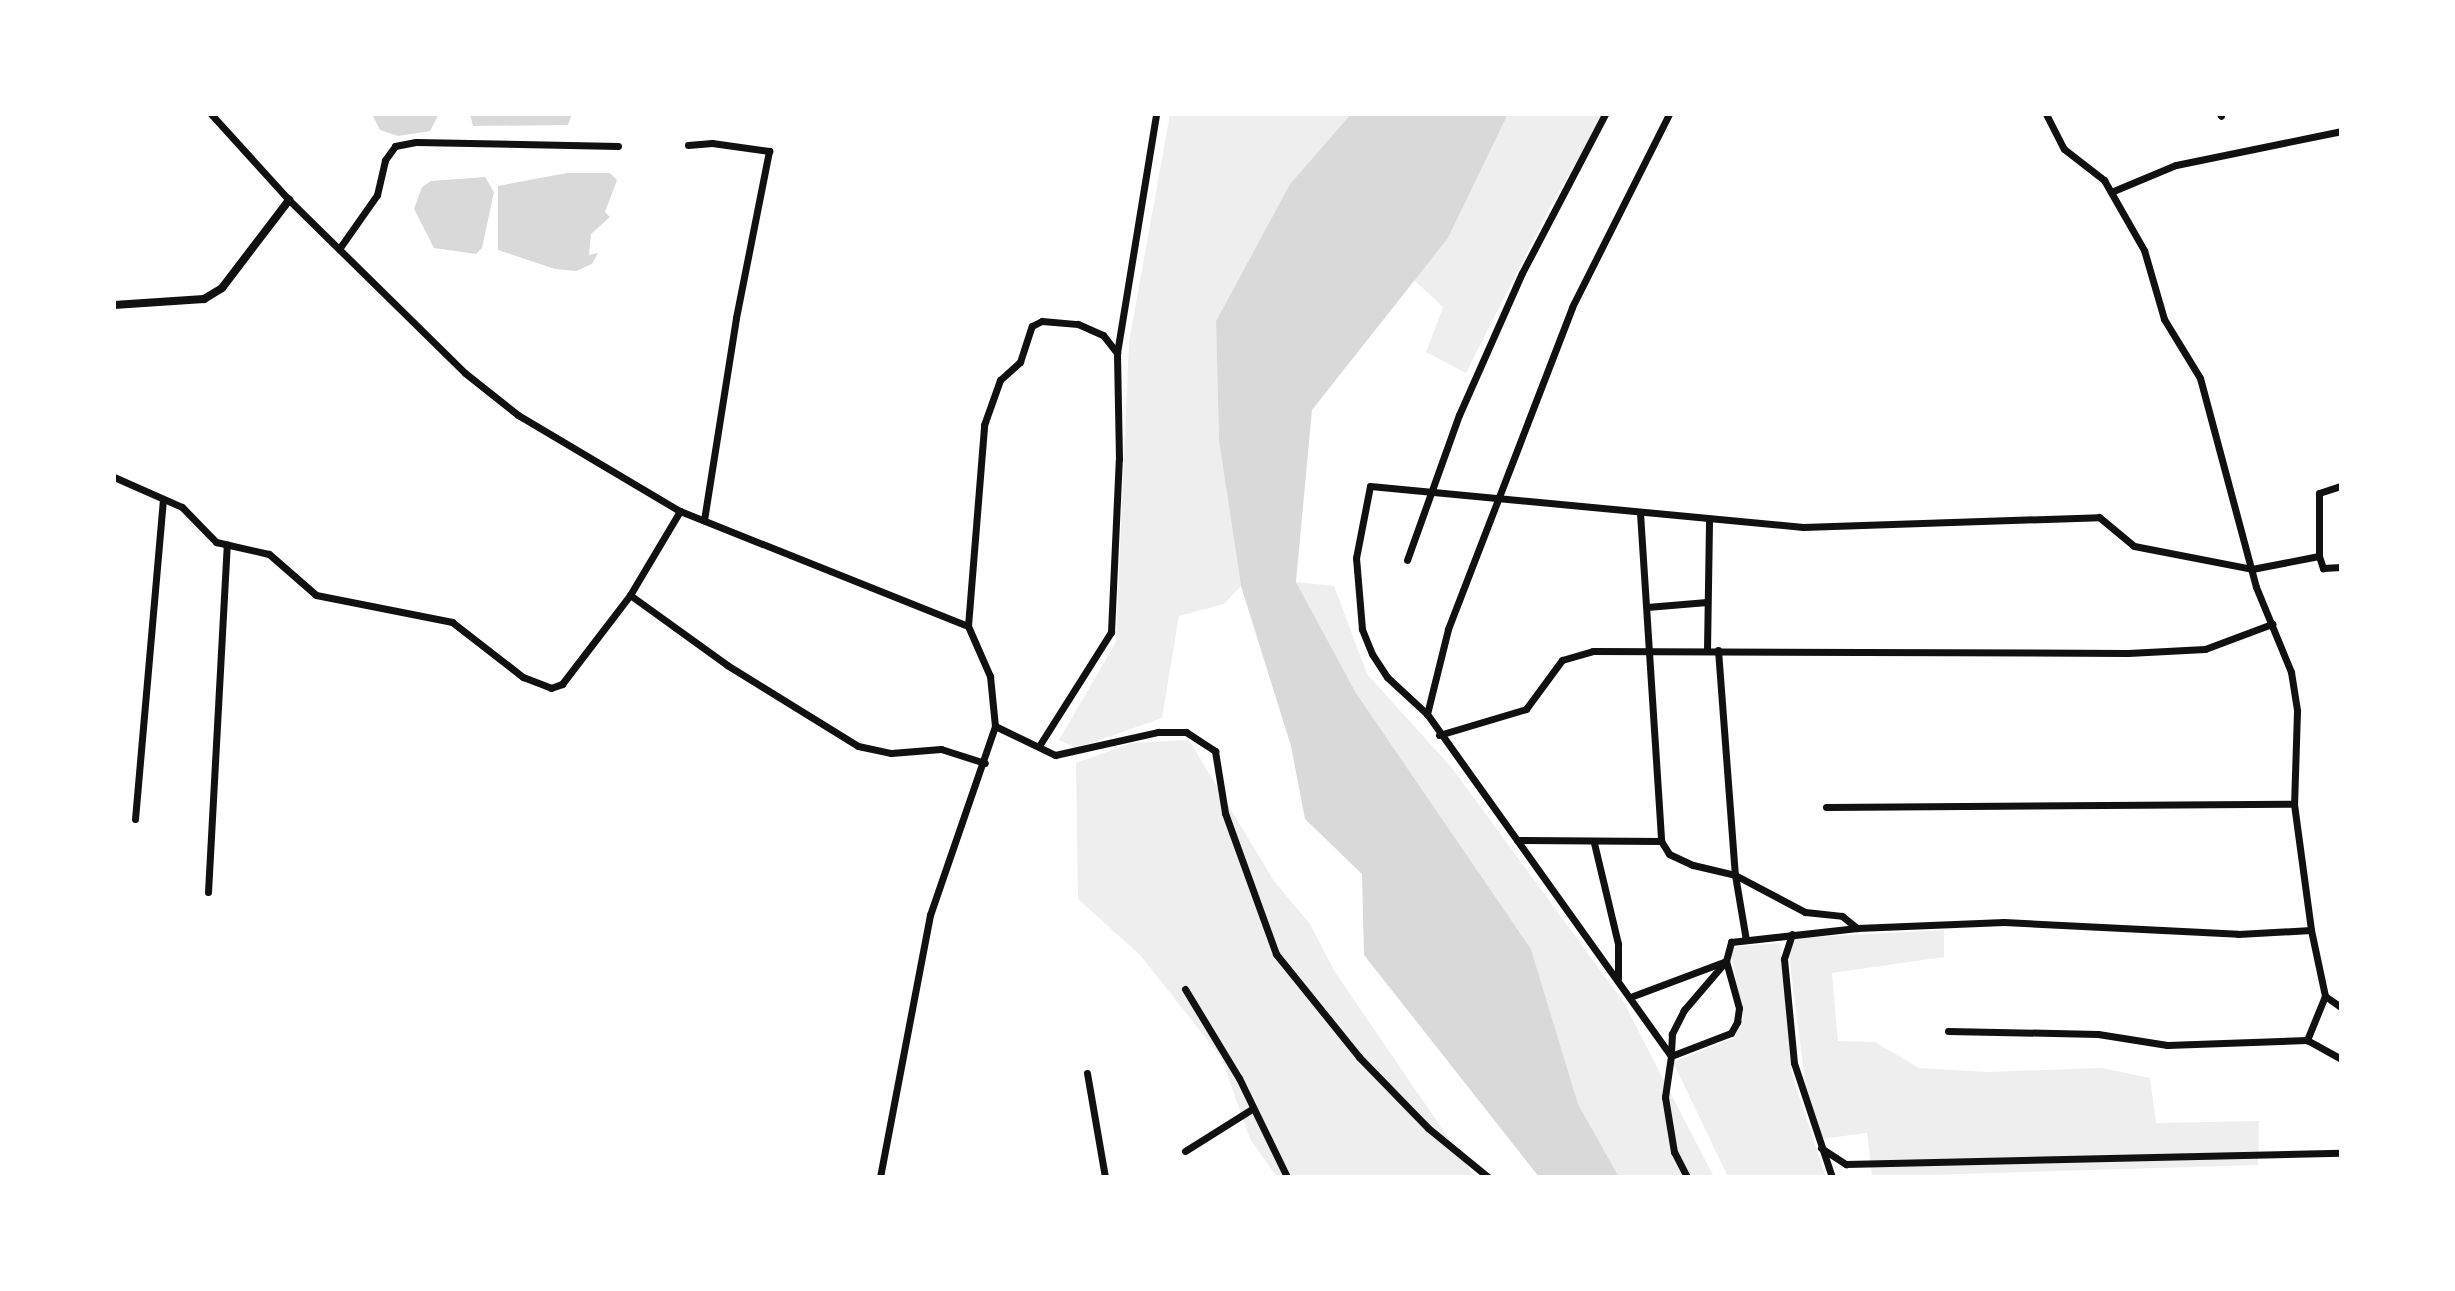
<!DOCTYPE html>
<html>
<head>
<meta charset="utf-8">
<style>
  body { margin:0 }
  #map { position:relative; width:2455px; height:1291px; overflow:hidden; background:#fff; font-family:Rubik,sans-serif }
  div>[style] { position:absolute }
  .green>* { inset:0; background:#eee }
  .water>* { inset:0; background:#d9d9d9 }
  .minor>* { height:7px; margin:-3.5px; padding:0 3.5px; transform-origin:3.5px; border-radius:3.5px; background:#111 }
  .tertiary>* { height:8px; margin:-4px; padding:0 4px; transform-origin:4px; border-radius:4px; background:#111 }
  span { translate:-50% -50%; white-space:nowrap; text-align:center; line-height:1.15; -webkit-text-stroke:6px #fff; paint-order:stroke }
  .frame { position:absolute; inset:0; border:116px solid #fff; pointer-events:none }
</style>
</head>
<body>
<div id="map">
  <div class="green">
    <i style="clip-path:polygon(1170px 114px,1351px 114px,1290px 184px,1216px 321px,1219px 441px,1241px 586px,1224px 604px,1179px 616px,1162px 718px,1077px 748px,1059px 740px,1116px 642px,1129px 342px)"></i>
    <i style="clip-path:polygon(1508px 114px,1604px 114px,1550px 207px,1466px 373px,1426px 352px,1443px 307px,1414px 280px,1448px 238px)"></i>
    <i style="clip-path:polygon(1296px 582px,1334px 586px,1367px 674px,1452px 768px,1624px 1003px,1714px 1177px,1619px 1177px,1578px 1104px,1531px 949px,1356px 693px)"></i>
    <i style="clip-path:polygon(1189px 740px,1274px 881px,1310px 924px,1335px 972px,1475px 1177px,1277px 1177px,1250px 1139px,1221px 1057px,1140px 955px,1078px 899px,1076px 763px,1132px 743px)"></i>
    <i style="clip-path:polygon(1944px 930px,1944px 957px,1832px 973px,1838px 1041px,1875px 1042px,1919px 1068px,1987px 1072px,2102px 1068px,2150px 1078px,2156px 1123px,2259px 1121px,2258px 1165px,1863px 1177px,1872px 1175px,1867px 1133px,1821px 1139px,1808px 1104px,1789px 956px,1794px 938px)"></i>
    <i style="clip-path:polygon(1780px 943px,1792px 1075px,1826px 1177px,1728px 1177px,1673px 1062px,1734px 1038px,1743px 1018px,1730px 947px)"></i>
  </div>
  <div class="water">
    <i style="clip-path:polygon(372px 114px,439px 114px,430px 131px,398px 136px,380px 130px)"></i>
    <i style="clip-path:polygon(470px 114px,572px 114px,568px 125px,473px 126px)"></i>
    <i style="clip-path:polygon(1351px 114px,1508px 114px,1448px 238px,1312px 410px,1296px 582px,1356px 693px,1531px 949px,1578px 1104px,1619px 1177px,1539px 1177px,1364px 955px,1362px 874px,1305px 819px,1291px 746px,1241px 586px,1219px 441px,1216px 321px,1290px 184px)"></i>
    <i style="clip-path:polygon(567px 173px,610px 173px,617px 180px,605px 212px,610px 217px,591px 234px,589px 255px,598px 253px,592px 264px,576px 271px,555px 269px,498px 250px,498px 186px)"></i>
    <i style="clip-path:polygon(485px 177px,494px 192px,482px 248px,476px 254px,434px 248px,414px 209px,422px 187px,431px 181px)"></i>
  </div>
  <div class="minor">
    <i style="left:211px;top:114px;width:116px;rotate:47.8deg"></i>
    <i style="left:289px;top:200px;width:247px;rotate:44.5deg"></i>
    <i style="left:465px;top:373px;width:68px;rotate:38.4deg"></i>
    <i style="left:518px;top:415px;width:188px;rotate:30.7deg"></i>
    <i style="left:680px;top:511px;width:310px;rotate:21.8deg"></i>
    <i style="left:968px;top:626px;width:55px;rotate:66.3deg"></i>
    <i style="left:990px;top:676px;width:50px;rotate:84.3deg"></i>
    <i style="left:2046px;top:114px;width:39px;rotate:63deg"></i>
    <i style="left:2064px;top:149px;width:51px;rotate:37.8deg"></i>
    <i style="left:2104px;top:180px;width:81px;rotate:60.3deg"></i>
    <i style="left:2144px;top:250px;width:72px;rotate:73.8deg"></i>
    <i style="left:2164px;top:319px;width:69px;rotate:58.6deg"></i>
    <i style="left:2200px;top:378px;width:216px;rotate:75deg"></i>
    <i style="left:2256px;top:587px;width:92px;rotate:67.6deg"></i>
    <i style="left:2291px;top:672px;width:39px;rotate:81deg"></i>
    <i style="left:2297px;top:711px;width:93px;rotate:91.8deg"></i>
    <i style="left:2294px;top:804px;width:127px;rotate:82.3deg"></i>
    <i style="left:2311px;top:930px;width:67px;rotate:78deg"></i>
    <i style="left:2325px;top:996px;width:19px;rotate:35deg"></i>
    <i style="left:2220px;top:114px;width:2px;rotate:63deg"></i>
    <i style="left:688px;top:145px;width:24px;rotate:-5deg"></i>
    <i style="left:712px;top:143px;width:58px;rotate:8deg"></i>
    <i style="left:769px;top:151px;width:170px;rotate:101.2deg"></i>
    <i style="left:736px;top:318px;width:205px;rotate:99deg"></i>
    <i style="left:2111px;top:192px;width:70px;rotate:-22.6deg"></i>
    <i style="left:2176px;top:165px;width:168px;rotate:-11.6deg"></i>
    <i style="left:339px;top:249px;width:66px;rotate:-54.9deg"></i>
    <i style="left:377px;top:195px;width:36px;rotate:-77deg"></i>
    <i style="left:385px;top:160px;width:17px;rotate:-54deg"></i>
    <i style="left:395px;top:146px;width:21px;rotate:-11deg"></i>
    <i style="left:416px;top:142px;width:202px;rotate:1.1deg"></i>
    <i style="left:114px;top:477px;width:74px;rotate:23.8deg"></i>
    <i style="left:182px;top:507px;width:49px;rotate:45.8deg"></i>
    <i style="left:216px;top:542px;width:54px;rotate:12.8deg"></i>
    <i style="left:269px;top:554px;width:62px;rotate:41.1deg"></i>
    <i style="left:316px;top:595px;width:139px;rotate:11.2deg"></i>
    <i style="left:452px;top:622px;width:90px;rotate:37.8deg"></i>
    <i style="left:523px;top:677px;width:30px;rotate:21deg"></i>
    <i style="left:551px;top:688px;width:12px;rotate:-20deg"></i>
    <i style="left:562px;top:684px;width:112px;rotate:-52.6deg"></i>
    <i style="left:630px;top:595px;width:98px;rotate:-59.2deg"></i>
    <i style="left:1640px;top:513px;width:329px;rotate:86.3deg"></i>
    <i style="left:2319px;top:556px;width:13px;rotate:72deg"></i>
    <i style="left:2323px;top:568px;width:18px;rotate:-3deg"></i>
    <i style="left:1407px;top:560px;width:154px;rotate:-70.3deg"></i>
    <i style="left:1459px;top:415px;width:155px;rotate:-66.1deg"></i>
    <i style="left:1522px;top:273px;width:179px;rotate:-62.4deg"></i>
    <i style="left:630px;top:595px;width:120px;rotate:35.8deg"></i>
    <i style="left:727px;top:665px;width:154px;rotate:31.7deg"></i>
    <i style="left:858px;top:746px;width:34px;rotate:12deg"></i>
    <i style="left:891px;top:753px;width:50px;rotate:-4.6deg"></i>
    <i style="left:941px;top:749px;width:46px;rotate:17.7deg"></i>
    <i style="left:1647px;top:607px;width:60px;rotate:-4.8deg"></i>
    <i style="left:968px;top:626px;width:202px;rotate:-85.4deg"></i>
    <i style="left:984px;top:425px;width:48px;rotate:-70.4deg"></i>
    <i style="left:1000px;top:380px;width:27px;rotate:-42deg"></i>
    <i style="left:1020px;top:362px;width:38px;rotate:-72deg"></i>
    <i style="left:1032px;top:326px;width:11px;rotate:-27deg"></i>
    <i style="left:1042px;top:321px;width:36px;rotate:5deg"></i>
    <i style="left:1078px;top:324px;width:27px;rotate:24deg"></i>
    <i style="left:1103px;top:335px;width:23px;rotate:52deg"></i>
    <i style="left:1707px;top:650px;width:130px;rotate:-89.1deg"></i>
    <i style="left:1718px;top:650px;width:226px;rotate:85.7deg"></i>
    <i style="left:1735px;top:875px;width:66px;rotate:80.4deg"></i>
    <i style="left:1427px;top:714px;width:88px;rotate:-76.1deg"></i>
    <i style="left:1448px;top:629px;width:345px;rotate:-68.9deg"></i>
    <i style="left:1572px;top:307px;width:216px;rotate:-63.3deg"></i>
    <i style="left:1439px;top:735px;width:91px;rotate:-16.6deg"></i>
    <i style="left:1526px;top:709px;width:61px;rotate:-53.7deg"></i>
    <i style="left:1562px;top:660px;width:32px;rotate:-16deg"></i>
    <i style="left:1593px;top:651px;width:535px;rotate:0.21deg"></i>
    <i style="left:2128px;top:653px;width:77px;rotate:-3deg"></i>
    <i style="left:2205px;top:649px;width:72px;rotate:-20.5deg"></i>
    <i style="left:1039px;top:746px;width:135px;rotate:-57.7deg"></i>
    <i style="left:1111px;top:632px;width:173px;rotate:-87.4deg"></i>
    <i style="left:1119px;top:459px;width:106px;rotate:-91.1deg"></i>
    <i style="left:1117px;top:353px;width:242px;rotate:-80.7deg"></i>
    <i style="left:1826px;top:807px;width:468px;rotate:-0.4deg"></i>
    <i style="left:135px;top:819px;width:320px;rotate:-85deg"></i>
    <i style="left:1517px;top:840px;width:144px;rotate:0.4deg"></i>
    <i style="left:1661px;top:841px;width:15px;rotate:58deg"></i>
    <i style="left:1669px;top:854px;width:26px;rotate:25deg"></i>
    <i style="left:1693px;top:865px;width:43px;rotate:13.4deg"></i>
    <i style="left:1735px;top:875px;width:79px;rotate:27.9deg"></i>
    <i style="left:1805px;top:912px;width:37px;rotate:6deg"></i>
    <i style="left:1842px;top:916px;width:19px;rotate:39deg"></i>
    <i style="left:1857px;top:928px;width:147px;rotate:-2.3deg"></i>
    <i style="left:2004px;top:922px;width:234px;rotate:2.9deg"></i>
    <i style="left:2238px;top:934px;width:73px;rotate:-3.1deg"></i>
    <i style="left:1594px;top:843px;width:104px;rotate:76.6deg"></i>
    <i style="left:1618px;top:944px;width:34px;rotate:90deg"></i>
    <i style="left:208px;top:892px;width:348px;rotate:-86.9deg"></i>
    <i style="left:1792px;top:934px;width:26px;rotate:108deg"></i>
    <i style="left:1784px;top:959px;width:104px;rotate:84.5deg"></i>
    <i style="left:1794px;top:1063px;width:120px;rotate:71.6deg"></i>
    <i style="left:1185px;top:989px;width:104px;rotate:58.8deg"></i>
    <i style="left:1239px;top:1078px;width:110px;rotate:64.1deg"></i>
    <i style="left:1633px;top:996px;width:99px;rotate:-20.6deg"></i>
    <i style="left:1726px;top:961px;width:65px;rotate:130.6deg"></i>
    <i style="left:1684px;top:1010px;width:27px;rotate:117deg"></i>
    <i style="left:1672px;top:1034px;width:22px;rotate:93deg"></i>
    <i style="left:1671px;top:1056px;width:64px;rotate:-21deg"></i>
    <i style="left:1731px;top:1033px;width:13px;rotate:-61deg"></i>
    <i style="left:1737px;top:1022px;width:14px;rotate:-82deg"></i>
    <i style="left:1739px;top:1008px;width:49px;rotate:-105.5deg"></i>
    <i style="left:1726px;top:961px;width:20px;rotate:-75deg"></i>
    <i style="left:1731px;top:942px;width:127px;rotate:-6.3deg"></i>
    <i style="left:2325px;top:996px;width:48px;rotate:112.2deg"></i>
    <i style="left:2307px;top:1040px;width:39px;rotate:29deg"></i>
    <i style="left:1948px;top:1031px;width:150px;rotate:1.1deg"></i>
    <i style="left:2098px;top:1034px;width:70px;rotate:9.1deg"></i>
    <i style="left:2167px;top:1045px;width:140px;rotate:-2deg"></i>
    <i style="left:1087px;top:1073px;width:106px;rotate:80.2deg"></i>
    <i style="left:1821px;top:1148px;width:30px;rotate:33deg"></i>
    <i style="left:1846px;top:1164px;width:495px;rotate:-1.3deg"></i>
    <i style="left:1185px;top:1151px;width:79px;rotate:-32.1deg"></i>
    <i style="left:880px;top:1177px;width:267px;rotate:-79.2deg"></i>
    <i style="left:930px;top:915px;width:200px;rotate:-71deg"></i>
    <i style="left:995px;top:726px;width:67px;rotate:25.8deg"></i>
    <i style="left:1055px;top:755px;width:106px;rotate:-12.6deg"></i>
    <i style="left:1158px;top:732px;width:28px"></i>
    <i style="left:1186px;top:732px;width:35px;rotate:33deg"></i>
    <i style="left:1215px;top:751px;width:63px;rotate:80.8deg"></i>
    <i style="left:1225px;top:813px;width:150px;rotate:70.1deg"></i>
    <i style="left:1276px;top:954px;width:132px;rotate:51.1deg"></i>
    <i style="left:1359px;top:1057px;width:99px;rotate:45.8deg"></i>
    <i style="left:1428px;top:1128px;width:77px;rotate:39.2deg"></i>
    <i style="left:1687px;top:1177px;width:28px;rotate:-117deg"></i>
    <i style="left:1674px;top:1152px;width:56px;rotate:-99.3deg"></i>
    <i style="left:1665px;top:1097px;width:41px;rotate:-81.7deg"></i>
    <i style="left:1671px;top:1056px;width:420px;rotate:-125.5deg"></i>
    <i style="left:1427px;top:714px;width:54px;rotate:-137.2deg"></i>
    <i style="left:1387px;top:677px;width:27px;rotate:-123deg"></i>
    <i style="left:1372px;top:654px;width:27px;rotate:-112deg"></i>
    <i style="left:1362px;top:629px;width:71px;rotate:-94.8deg"></i>
    <i style="left:1356px;top:558px;width:73px;rotate:-79deg"></i>
    <i style="left:1370px;top:486px;width:435px;rotate:5.4deg"></i>
    <i style="left:1803px;top:527px;width:296px;rotate:-1.9deg"></i>
    <i style="left:2099px;top:517px;width:45px;rotate:39.6deg"></i>
    <i style="left:2134px;top:546px;width:120px;rotate:11deg"></i>
    <i style="left:2252px;top:569px;width:68px;rotate:-11deg"></i>
    <i style="left:2319px;top:556px;width:63px;rotate:-90deg"></i>
    <i style="left:2319px;top:493px;width:23px;rotate:-18deg"></i>
  </div>
  <div class="tertiary">
    <i style="left:114px;top:305px;width:90px;rotate:-3.8deg"></i>
    <i style="left:204px;top:299px;width:21px;rotate:-31deg"></i>
    <i style="left:222px;top:288px;width:111px;rotate:-52.7deg"></i>
  </div>
  <div class="frame"></div>
</div>
</body>
</html>
